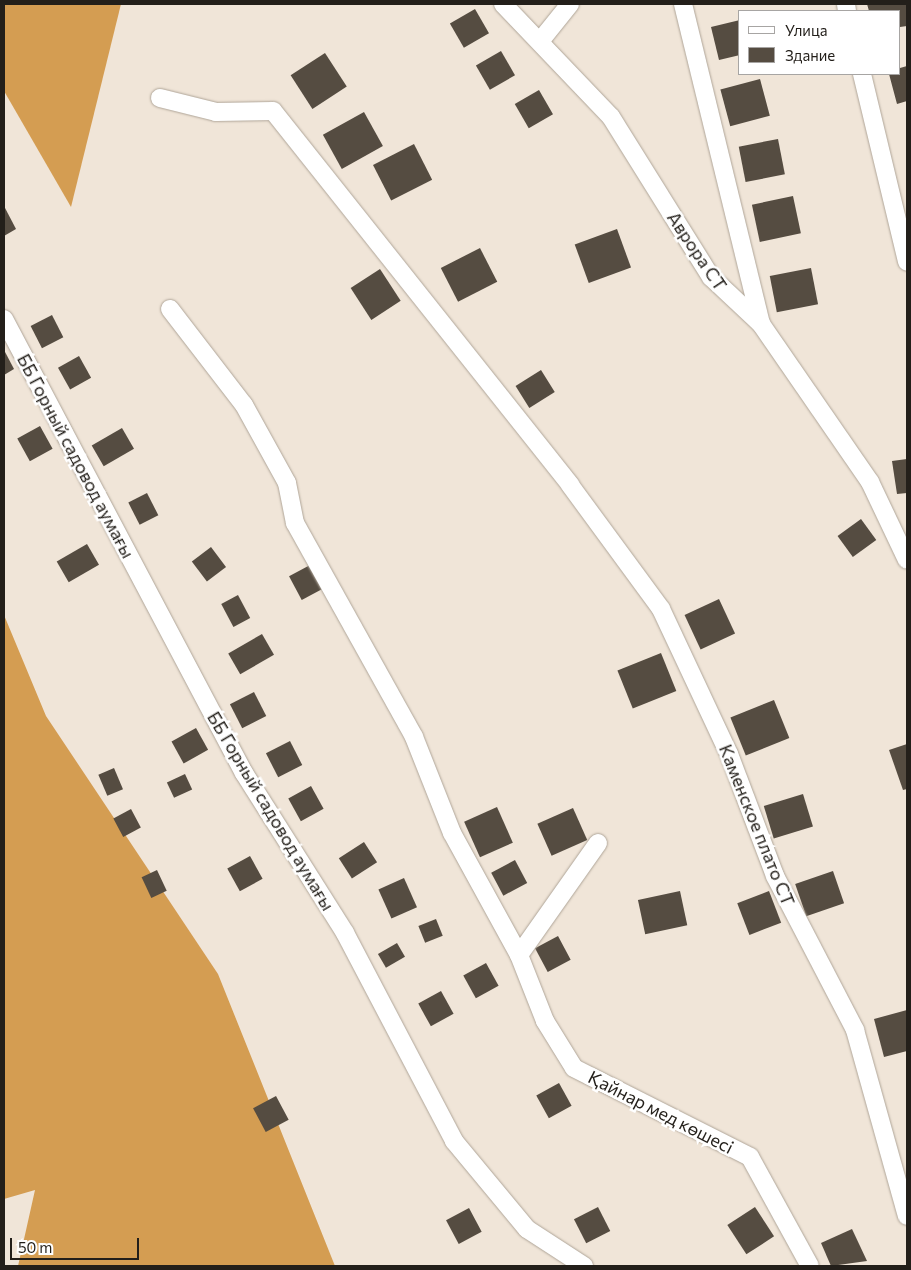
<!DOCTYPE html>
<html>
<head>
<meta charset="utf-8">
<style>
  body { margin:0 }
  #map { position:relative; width:911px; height:1270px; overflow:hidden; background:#f0e5d8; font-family:Commissioner,sans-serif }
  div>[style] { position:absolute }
  .forest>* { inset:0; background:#d49d52 }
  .building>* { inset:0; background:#554c41; transform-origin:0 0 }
  .roads { filter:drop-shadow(0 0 1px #afa598) drop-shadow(0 0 1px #afa598) }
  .street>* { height:18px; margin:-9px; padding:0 9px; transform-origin:9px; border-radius:9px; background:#fff }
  span { translate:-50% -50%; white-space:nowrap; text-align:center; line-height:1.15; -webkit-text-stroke:5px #fff; paint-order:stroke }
  .street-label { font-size:18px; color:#231f1a }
  .frame { position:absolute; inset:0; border:5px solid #231f1a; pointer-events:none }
  .legend { position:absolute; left:738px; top:10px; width:162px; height:65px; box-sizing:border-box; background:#fff; border:1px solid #a7a5a3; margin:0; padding:6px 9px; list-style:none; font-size:15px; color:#231f1a }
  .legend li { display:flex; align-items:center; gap:10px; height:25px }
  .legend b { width:25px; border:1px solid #a7a5a3 }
  .scale { position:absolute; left:10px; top:1238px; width:129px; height:22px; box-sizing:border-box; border:2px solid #231f1a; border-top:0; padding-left:6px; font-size:15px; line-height:18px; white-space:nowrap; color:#231f1a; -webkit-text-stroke:4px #fff; paint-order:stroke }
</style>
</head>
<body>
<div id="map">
  <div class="forest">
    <i style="clip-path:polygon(4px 4px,121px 4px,71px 207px,4px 91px)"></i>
    <i style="clip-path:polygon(4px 615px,46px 716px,218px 974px,335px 1266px,18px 1266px,35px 1190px,4px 1199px)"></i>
  </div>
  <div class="building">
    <i style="clip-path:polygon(867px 4px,907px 4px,907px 26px,900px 27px,900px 11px,869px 11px)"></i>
    <i style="left:475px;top:9px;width:28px;height:29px;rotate:60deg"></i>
    <i style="clip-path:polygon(740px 20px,740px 55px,719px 60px,711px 27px)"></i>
    <i style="left:501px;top:51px;width:28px;height:29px;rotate:60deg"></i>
    <i style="left:325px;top:53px;width:40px;height:41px;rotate:57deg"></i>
    <i style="clip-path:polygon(907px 66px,907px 101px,897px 104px,889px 74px,900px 74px,900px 68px)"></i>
    <i style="left:760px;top:79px;width:38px;height:41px;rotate:75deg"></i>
    <i style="left:539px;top:90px;width:28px;height:28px;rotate:60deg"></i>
    <i style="left:364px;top:112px;width:39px;height:47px;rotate:61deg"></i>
    <i style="left:778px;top:139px;width:36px;height:40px;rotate:79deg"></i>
    <i style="left:414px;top:144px;width:40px;height:46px;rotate:63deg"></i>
    <i style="left:793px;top:196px;width:38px;height:42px;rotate:78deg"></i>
    <i style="clip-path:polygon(4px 206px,16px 229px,4px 236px)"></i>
    <i style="left:617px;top:229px;width:41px;height:45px;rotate:70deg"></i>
    <i style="left:480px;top:248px;width:38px;height:44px;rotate:63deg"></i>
    <i style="left:811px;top:268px;width:37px;height:42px;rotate:79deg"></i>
    <i style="left:380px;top:269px;width:38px;height:35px;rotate:57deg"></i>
    <i style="left:52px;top:315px;width:25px;height:24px;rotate:63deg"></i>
    <i style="clip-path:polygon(4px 350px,14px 369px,4px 375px)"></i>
    <i style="left:79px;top:356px;width:25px;height:24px;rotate:61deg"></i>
    <i style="left:541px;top:370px;width:26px;height:30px;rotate:58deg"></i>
    <i style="left:40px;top:426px;width:26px;height:26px;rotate:61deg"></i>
    <i style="left:122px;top:428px;width:24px;height:35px;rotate:60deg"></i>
    <i style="clip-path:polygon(907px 459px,907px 493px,897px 494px,892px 461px)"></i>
    <i style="left:147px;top:493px;width:25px;height:21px;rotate:63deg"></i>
    <i style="left:861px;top:519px;width:26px;height:29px;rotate:54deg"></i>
    <i style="left:87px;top:544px;width:24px;height:35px;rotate:60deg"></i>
    <i style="left:211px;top:547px;width:25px;height:24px;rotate:53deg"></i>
    <i style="left:312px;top:564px;width:27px;height:26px;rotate:62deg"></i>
    <i style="left:238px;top:595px;width:26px;height:19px;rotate:62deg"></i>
    <i style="left:719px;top:599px;width:38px;height:38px;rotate:65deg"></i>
    <i style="left:262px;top:634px;width:24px;height:39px;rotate:60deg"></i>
    <i style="left:661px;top:653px;width:41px;height:47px;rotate:68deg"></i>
    <i style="left:254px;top:692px;width:27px;height:27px;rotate:63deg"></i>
    <i style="left:774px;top:700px;width:41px;height:47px;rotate:68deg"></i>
    <i style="left:196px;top:728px;width:25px;height:28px;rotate:61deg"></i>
    <i style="left:290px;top:741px;width:27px;height:27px;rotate:63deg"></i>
    <i style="clip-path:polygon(907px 744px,907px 789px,903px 790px,889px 750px)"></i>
    <i style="left:114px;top:768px;width:23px;height:17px;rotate:67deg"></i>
    <i style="left:185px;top:774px;width:17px;height:20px;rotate:65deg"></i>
    <i style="left:311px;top:786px;width:26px;height:26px;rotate:61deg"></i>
    <i style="left:803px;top:794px;width:34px;height:41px;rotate:73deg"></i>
    <i style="left:497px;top:807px;width:39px;height:36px;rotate:66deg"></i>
    <i style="left:573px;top:808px;width:35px;height:39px;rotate:66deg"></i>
    <i style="left:131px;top:809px;width:21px;height:20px;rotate:62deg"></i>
    <i style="left:364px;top:842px;width:24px;height:30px;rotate:57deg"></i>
    <i style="left:250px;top:856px;width:26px;height:26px;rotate:61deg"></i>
    <i style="left:515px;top:860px;width:26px;height:27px;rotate:62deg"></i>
    <i style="left:157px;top:870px;width:23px;height:17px;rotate:65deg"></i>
    <i style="left:833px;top:871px;width:34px;height:40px;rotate:71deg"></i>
    <i style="left:404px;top:878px;width:32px;height:28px;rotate:66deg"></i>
    <i style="left:680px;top:891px;width:35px;height:43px;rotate:78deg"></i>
    <i style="left:769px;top:891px;width:34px;height:34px;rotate:69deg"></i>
    <i style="left:436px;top:919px;width:18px;height:19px;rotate:68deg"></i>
    <i style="left:558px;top:936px;width:27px;height:26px;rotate:62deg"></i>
    <i style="left:397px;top:943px;width:16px;height:22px;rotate:60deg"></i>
    <i style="left:486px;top:963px;width:26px;height:26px;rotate:61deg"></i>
    <i style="left:441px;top:991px;width:26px;height:26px;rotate:61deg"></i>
    <i style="clip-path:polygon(907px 1010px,907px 1051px,884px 1057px,874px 1019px)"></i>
    <i style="left:559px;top:1083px;width:26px;height:26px;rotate:61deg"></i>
    <i style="left:276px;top:1096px;width:27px;height:26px;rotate:62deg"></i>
    <i style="left:598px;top:1207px;width:27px;height:27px;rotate:63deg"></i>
    <i style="left:755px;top:1207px;width:35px;height:33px;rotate:57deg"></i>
    <i style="left:469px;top:1208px;width:27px;height:26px;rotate:62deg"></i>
    <i style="clip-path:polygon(852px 1229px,867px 1261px,831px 1266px,821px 1243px)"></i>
  </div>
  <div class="roads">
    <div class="street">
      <i style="left:503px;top:4px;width:156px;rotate:46.3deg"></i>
      <i style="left:611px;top:117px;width:189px;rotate:58deg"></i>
      <i style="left:711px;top:277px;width:69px;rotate:43.2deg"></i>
      <i style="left:761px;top:324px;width:192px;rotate:55.4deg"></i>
      <i style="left:870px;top:482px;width:86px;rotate:64.6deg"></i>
      <i style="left:683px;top:4px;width:329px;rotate:76.3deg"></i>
      <i style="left:846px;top:4px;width:7px;rotate:82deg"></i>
      <i style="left:541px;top:40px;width:46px;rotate:-51.1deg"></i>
      <i style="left:862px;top:74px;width:193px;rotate:76.5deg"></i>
      <i style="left:160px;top:98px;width:58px;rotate:14deg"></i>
      <i style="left:216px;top:112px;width:57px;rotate:-1deg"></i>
      <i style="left:273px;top:111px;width:478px;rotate:51.5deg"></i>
      <i style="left:570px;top:485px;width:154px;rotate:53.7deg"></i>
      <i style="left:661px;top:609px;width:160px;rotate:64.9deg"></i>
      <i style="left:729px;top:754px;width:130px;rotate:69.3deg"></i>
      <i style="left:775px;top:876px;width:174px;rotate:62.5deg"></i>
      <i style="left:855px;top:1030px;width:193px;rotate:74.4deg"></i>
      <i style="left:170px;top:309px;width:121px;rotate:52.4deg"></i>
      <i style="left:244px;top:405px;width:89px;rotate:61.1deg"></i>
      <i style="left:287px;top:483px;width:41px;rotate:78.7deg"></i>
      <i style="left:295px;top:523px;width:245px;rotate:60.9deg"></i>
      <i style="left:414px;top:737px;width:103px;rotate:68.4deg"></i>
      <i style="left:452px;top:833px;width:139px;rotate:61.2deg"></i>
      <i style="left:519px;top:955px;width:71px;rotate:68.5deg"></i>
      <i style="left:545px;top:1021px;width:55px;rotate:58.3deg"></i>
      <i style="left:574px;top:1068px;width:197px;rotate:26.8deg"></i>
      <i style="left:750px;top:1157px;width:124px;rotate:61.2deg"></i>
      <i style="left:4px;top:319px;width:514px;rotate:62.14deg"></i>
      <i style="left:244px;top:773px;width:189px;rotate:57.7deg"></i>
      <i style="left:345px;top:933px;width:235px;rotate:62.3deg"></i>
      <i style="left:454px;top:1141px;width:114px;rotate:50.3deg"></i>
      <i style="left:527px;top:1229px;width:68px;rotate:33deg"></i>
      <i style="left:519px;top:955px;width:137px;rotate:-54.8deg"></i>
    </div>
  </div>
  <div class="street-label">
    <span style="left:697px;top:251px;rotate:56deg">Аврора СТ</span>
    <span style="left:76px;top:456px;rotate:62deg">ББ Горный садовод аумағы</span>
    <span style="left:271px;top:811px;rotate:59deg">ББ Горный садовод аумағы</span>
    <span style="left:757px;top:825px;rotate:68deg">Каменское плато СТ</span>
    <span style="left:661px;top:1112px;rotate:27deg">Қайнар мед көшесі</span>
  </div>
  <div class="frame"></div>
  <ul class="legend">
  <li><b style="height:6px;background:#fff"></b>Улица</li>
  <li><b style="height:14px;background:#554c41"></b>Здание</li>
  </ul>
  <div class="scale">50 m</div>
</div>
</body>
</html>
